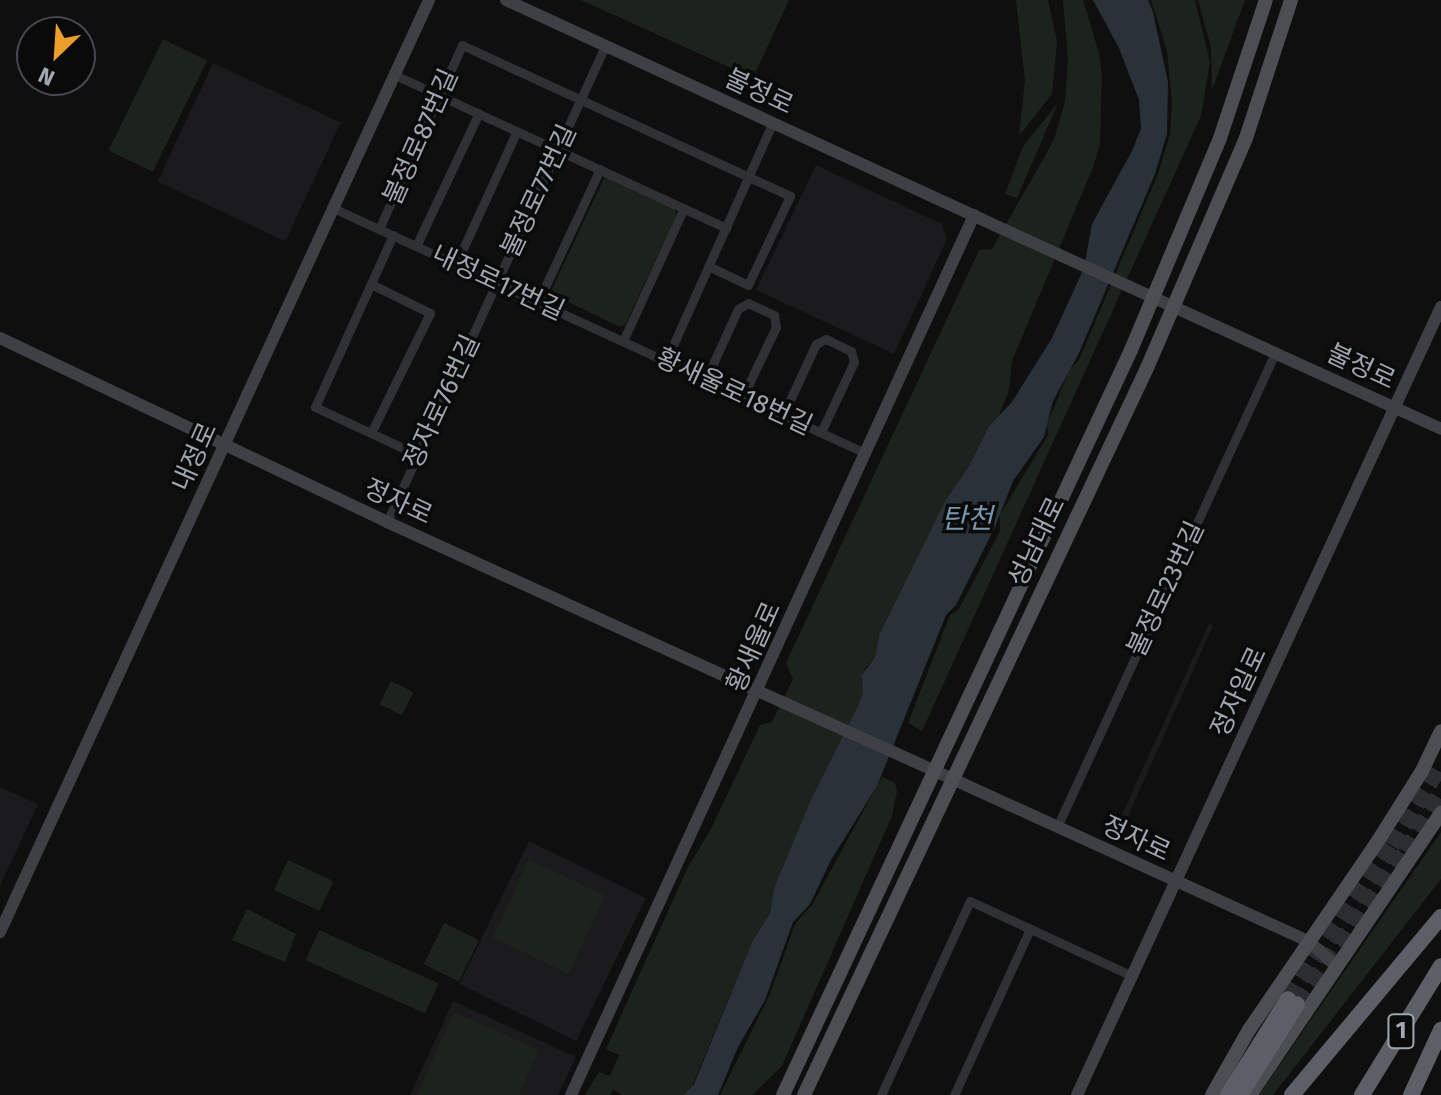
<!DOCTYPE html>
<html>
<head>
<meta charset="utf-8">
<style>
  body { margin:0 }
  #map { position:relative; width:1441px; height:1095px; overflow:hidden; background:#0f0f10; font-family:"Fira Sans","Noto Sans KR",sans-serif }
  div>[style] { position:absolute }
  .built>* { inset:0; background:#1b1b1d; transform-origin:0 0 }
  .green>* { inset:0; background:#1c231c; transform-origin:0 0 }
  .water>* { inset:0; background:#293238 }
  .highway-tunnel>* { height:16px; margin-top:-8px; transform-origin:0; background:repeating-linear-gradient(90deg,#2c2d30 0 16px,transparent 0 24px) }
  .street>* { height:9px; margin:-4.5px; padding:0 4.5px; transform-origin:4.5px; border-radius:4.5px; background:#303135 }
  .secondary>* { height:12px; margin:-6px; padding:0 6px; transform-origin:6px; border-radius:6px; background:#3e4045 }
  .primary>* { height:14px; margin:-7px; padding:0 7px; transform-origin:7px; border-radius:7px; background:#4c4e54 }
  .highway>* { height:16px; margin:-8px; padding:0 8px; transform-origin:8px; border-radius:8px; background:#5c6066 }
  .secondary-bridge>* { height:12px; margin:-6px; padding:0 6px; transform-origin:6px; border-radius:6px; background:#3e4045 }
  span { translate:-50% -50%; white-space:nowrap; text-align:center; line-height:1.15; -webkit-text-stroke:7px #0a0a0b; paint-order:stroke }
  .shield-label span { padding:2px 6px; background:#0a0a0b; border:2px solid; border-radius:6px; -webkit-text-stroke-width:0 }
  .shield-label { font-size:24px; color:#a0a7b1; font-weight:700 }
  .street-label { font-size:26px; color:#a0a7b1 }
  .water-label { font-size:28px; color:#7797ac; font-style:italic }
  .north { position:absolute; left:16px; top:16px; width:80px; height:80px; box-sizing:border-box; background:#0a0a0b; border:2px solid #46494d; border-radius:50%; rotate:205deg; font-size:22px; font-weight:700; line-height:32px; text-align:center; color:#a0a7b1 }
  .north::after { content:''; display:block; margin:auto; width:28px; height:36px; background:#ec9f2b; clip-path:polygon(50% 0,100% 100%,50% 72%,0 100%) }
</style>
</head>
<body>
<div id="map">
  <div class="built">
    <i style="left:213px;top:63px;width:141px;height:131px;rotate:25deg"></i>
    <i style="clip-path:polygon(816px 165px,942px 224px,947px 239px,894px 354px,756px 290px)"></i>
    <i style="clip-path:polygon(1209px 623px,1213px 626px,1125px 823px,1119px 821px)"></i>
    <i style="clip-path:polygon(0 787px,38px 804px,0 886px)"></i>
    <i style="left:529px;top:841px;width:130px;height:159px;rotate:26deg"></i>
    <i style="clip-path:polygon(453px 1001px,576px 1057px,558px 1095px,410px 1095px)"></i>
  </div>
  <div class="green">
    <i style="clip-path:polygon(581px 0,789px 0,753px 78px)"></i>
    <i style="clip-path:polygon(1016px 0,1048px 0,1057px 41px,1052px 94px,1019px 136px,1025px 81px)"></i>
    <i style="clip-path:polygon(1063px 0,1083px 0,1099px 53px,1102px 75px,1100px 143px,1094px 165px,1012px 361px,1009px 390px,999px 415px,989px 426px,969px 466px,945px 501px,879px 635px,875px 657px,865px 669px,863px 693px,857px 708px,811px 799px,774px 888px,770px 913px,752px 942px,693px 1084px,683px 1095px,622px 1095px,613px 1089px,610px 1095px,585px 1095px,599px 1072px,610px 1076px,619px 1055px,606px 1049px,687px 869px,711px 829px,760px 725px,772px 722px,793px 679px,786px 663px,979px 250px,992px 249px,1054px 140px,1065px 101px,1068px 59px)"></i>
    <i style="clip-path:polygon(1151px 0,1195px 0,1210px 62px,1201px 116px,922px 731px,908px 723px,950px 615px,959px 609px,1000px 531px,1000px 515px,1048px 435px,1047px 424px,1070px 369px,1079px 360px,1158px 174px,1170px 134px,1172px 103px,1167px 51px)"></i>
    <i style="clip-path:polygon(1198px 0,1245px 0,1212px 90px,1211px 48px)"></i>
    <i style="left:163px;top:39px;width:49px;height:124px;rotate:26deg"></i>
    <i style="clip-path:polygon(1058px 103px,1017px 198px,1005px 194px,1023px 146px)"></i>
    <i style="clip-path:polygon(607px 172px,675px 208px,676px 216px,625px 325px,620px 327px,556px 296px,552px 289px)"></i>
    <i style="left:391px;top:681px;width:25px;height:26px;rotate:26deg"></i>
    <i style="clip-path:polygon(882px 777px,895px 783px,897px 791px,892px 816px,782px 1066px,752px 1095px,720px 1095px,770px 994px,795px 924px,812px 905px)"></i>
    <i style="clip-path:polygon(1441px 832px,1441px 879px,1273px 1095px,1259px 1095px)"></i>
    <i style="left:288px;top:860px;width:50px;height:33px;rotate:25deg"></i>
    <i style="left:529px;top:860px;width:84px;height:86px;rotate:25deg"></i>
    <i style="clip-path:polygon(247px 909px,296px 934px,285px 962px,232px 940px)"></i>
    <i style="left:444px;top:923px;width:39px;height:46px;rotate:26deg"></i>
    <i style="left:319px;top:930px;width:131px;height:33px;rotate:24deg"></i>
    <i style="clip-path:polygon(454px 1012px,539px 1050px,519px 1095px,417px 1095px)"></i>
  </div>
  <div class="water">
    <i style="clip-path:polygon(1093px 0,1148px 0,1153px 12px,1168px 82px,1167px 134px,1155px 174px,1079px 353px,1053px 401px,1044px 437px,1013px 481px,995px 527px,956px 605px,946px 615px,877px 786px,831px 860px,810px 904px,793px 922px,765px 1000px,738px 1047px,718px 1095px,683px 1095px,694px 1084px,752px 942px,770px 913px,774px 888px,811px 799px,857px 708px,863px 693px,862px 675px,875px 657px,879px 635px,945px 501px,969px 466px,989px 426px,1012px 402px,1052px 338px,1084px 268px,1092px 224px,1133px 149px,1141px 128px,1139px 100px,1119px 48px)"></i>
  </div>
  <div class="highway-tunnel">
    <i style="left:1288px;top:999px;width:185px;rotate:-55.8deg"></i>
    <i style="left:1392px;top:846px;width:95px;rotate:-58.8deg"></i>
    <i style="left:1297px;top:1004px;width:186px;rotate:-54.6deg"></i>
    <i style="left:1405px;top:852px;width:70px;rotate:-59deg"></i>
  </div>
  <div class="street">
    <i style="left:395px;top:75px;width:365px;rotate:24.8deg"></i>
    <i style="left:331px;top:207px;width:588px;rotate:24.73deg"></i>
    <i style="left:379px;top:229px;width:202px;rotate:-65.7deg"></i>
    <i style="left:462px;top:45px;width:361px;rotate:24.7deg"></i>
    <i style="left:790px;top:196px;width:98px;rotate:115.3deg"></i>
    <i style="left:748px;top:285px;width:44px;rotate:-154.6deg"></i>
    <i style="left:393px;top:235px;width:189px;rotate:114.4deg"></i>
    <i style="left:315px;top:407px;width:114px;rotate:25deg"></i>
    <i style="left:416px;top:246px;width:147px;rotate:-64.7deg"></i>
    <i style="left:456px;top:264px;width:146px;rotate:-65.4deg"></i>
    <i style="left:538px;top:302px;width:147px;rotate:-65deg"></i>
    <i style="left:623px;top:341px;width:146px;rotate:-65.4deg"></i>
    <i style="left:666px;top:361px;width:262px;rotate:-65.9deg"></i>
    <i style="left:706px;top:379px;width:77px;rotate:-65.4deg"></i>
    <i style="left:738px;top:309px;width:12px;rotate:-31deg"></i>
    <i style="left:748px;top:303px;width:29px;rotate:25deg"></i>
    <i style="left:774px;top:315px;width:12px;rotate:81deg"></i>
    <i style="left:776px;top:327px;width:76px;rotate:115.6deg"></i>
    <i style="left:783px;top:415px;width:78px;rotate:-65.1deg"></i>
    <i style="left:816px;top:344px;width:11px;rotate:-27deg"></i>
    <i style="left:826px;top:339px;width:28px;rotate:26deg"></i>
    <i style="left:851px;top:351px;width:11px;rotate:75deg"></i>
    <i style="left:854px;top:362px;width:77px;rotate:115.2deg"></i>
    <i style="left:371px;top:433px;width:134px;rotate:-63.8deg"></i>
    <i style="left:430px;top:313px;width:66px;rotate:-153.8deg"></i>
    <i style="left:387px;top:522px;width:524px;rotate:-65.39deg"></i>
    <i style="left:1057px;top:827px;width:524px;rotate:-65.29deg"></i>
    <i style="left:881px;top:1095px;width:213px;rotate:-65.4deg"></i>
    <i style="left:970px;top:901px;width:179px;rotate:24.8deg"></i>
    <i style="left:954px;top:1095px;width:183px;rotate:-65.4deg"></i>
  </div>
  <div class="secondary">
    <i style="left:506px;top:0;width:537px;rotate:24.75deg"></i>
    <i style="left:1130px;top:287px;width:342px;rotate:24.5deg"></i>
    <i style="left:0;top:338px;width:429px;rotate:25.4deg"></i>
    <i style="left:387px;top:522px;width:432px;rotate:24.5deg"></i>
    <i style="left:913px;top:761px;width:434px;rotate:24.5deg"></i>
    <i style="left:1308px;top:941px;width:37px;rotate:41deg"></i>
    <i style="left:0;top:932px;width:1026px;rotate:-65.28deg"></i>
    <i style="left:571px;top:1095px;width:968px;rotate:-65.39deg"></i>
    <i style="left:1077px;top:1095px;width:868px;rotate:-65.21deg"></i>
  </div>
  <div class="primary">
    <i style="left:783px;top:1095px;width:822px;rotate:-64.96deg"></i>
    <i style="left:1131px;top:350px;width:230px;rotate:-67.2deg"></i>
    <i style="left:1220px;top:138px;width:145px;rotate:-71.6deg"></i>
    <i style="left:804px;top:1095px;width:804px;rotate:-64.74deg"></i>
    <i style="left:1147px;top:368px;width:250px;rotate:-66.7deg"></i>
    <i style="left:1246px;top:138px;width:145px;rotate:-71.9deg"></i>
    <i style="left:1212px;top:1095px;width:75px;rotate:-60.4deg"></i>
    <i style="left:1249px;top:1030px;width:225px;rotate:-55.7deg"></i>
    <i style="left:1376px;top:844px;width:86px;rotate:-57.8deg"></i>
    <i style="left:1422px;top:771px;width:44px;rotate:-64.6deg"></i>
    <i style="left:1250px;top:1095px;width:341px;rotate:-55.9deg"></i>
  </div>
  <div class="highway">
    <i style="left:1228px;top:1095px;width:113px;rotate:-58deg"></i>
    <i style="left:1240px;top:1095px;width:107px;rotate:-57.9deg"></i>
    <i style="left:1292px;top:1095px;width:232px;rotate:-50.1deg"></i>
    <i style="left:1362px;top:1095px;width:151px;rotate:-58.5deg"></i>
    <i style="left:1411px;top:1095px;width:72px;rotate:-65.2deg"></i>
  </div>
  <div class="secondary-bridge">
    <i style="left:994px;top:225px;width:149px;rotate:24.5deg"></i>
    <i style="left:780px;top:701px;width:146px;rotate:24.3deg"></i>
  </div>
  <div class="shield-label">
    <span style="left:1401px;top:1031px">1</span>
  </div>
  <div class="street-label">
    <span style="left:759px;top:92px;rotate:25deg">불정로</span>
    <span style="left:421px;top:137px;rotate:-66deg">불정로87번길</span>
    <span style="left:539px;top:191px;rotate:-65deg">불정로77번길</span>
    <span style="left:498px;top:283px;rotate:25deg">내정로17번길</span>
    <span style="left:1361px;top:367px;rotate:25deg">불정로</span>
    <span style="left:734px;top:392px;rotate:25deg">황새울로18번길</span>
    <span style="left:442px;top:402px;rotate:-65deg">정자로76번길</span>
    <span style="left:195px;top:457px;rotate:-66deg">내정로</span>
    <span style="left:398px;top:502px;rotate:25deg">정자로</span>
    <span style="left:1037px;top:542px;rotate:-64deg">성남대로</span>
    <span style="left:1166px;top:589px;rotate:-65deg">불정로23번길</span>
    <span style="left:754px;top:647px;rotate:-66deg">황새울로</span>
    <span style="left:1239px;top:692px;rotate:-65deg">정자일로</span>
    <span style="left:1136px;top:839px;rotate:25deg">정자로</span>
  </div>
  <div class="water-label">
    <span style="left:967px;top:519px">탄천</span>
  </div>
  <div class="north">N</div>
</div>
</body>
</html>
